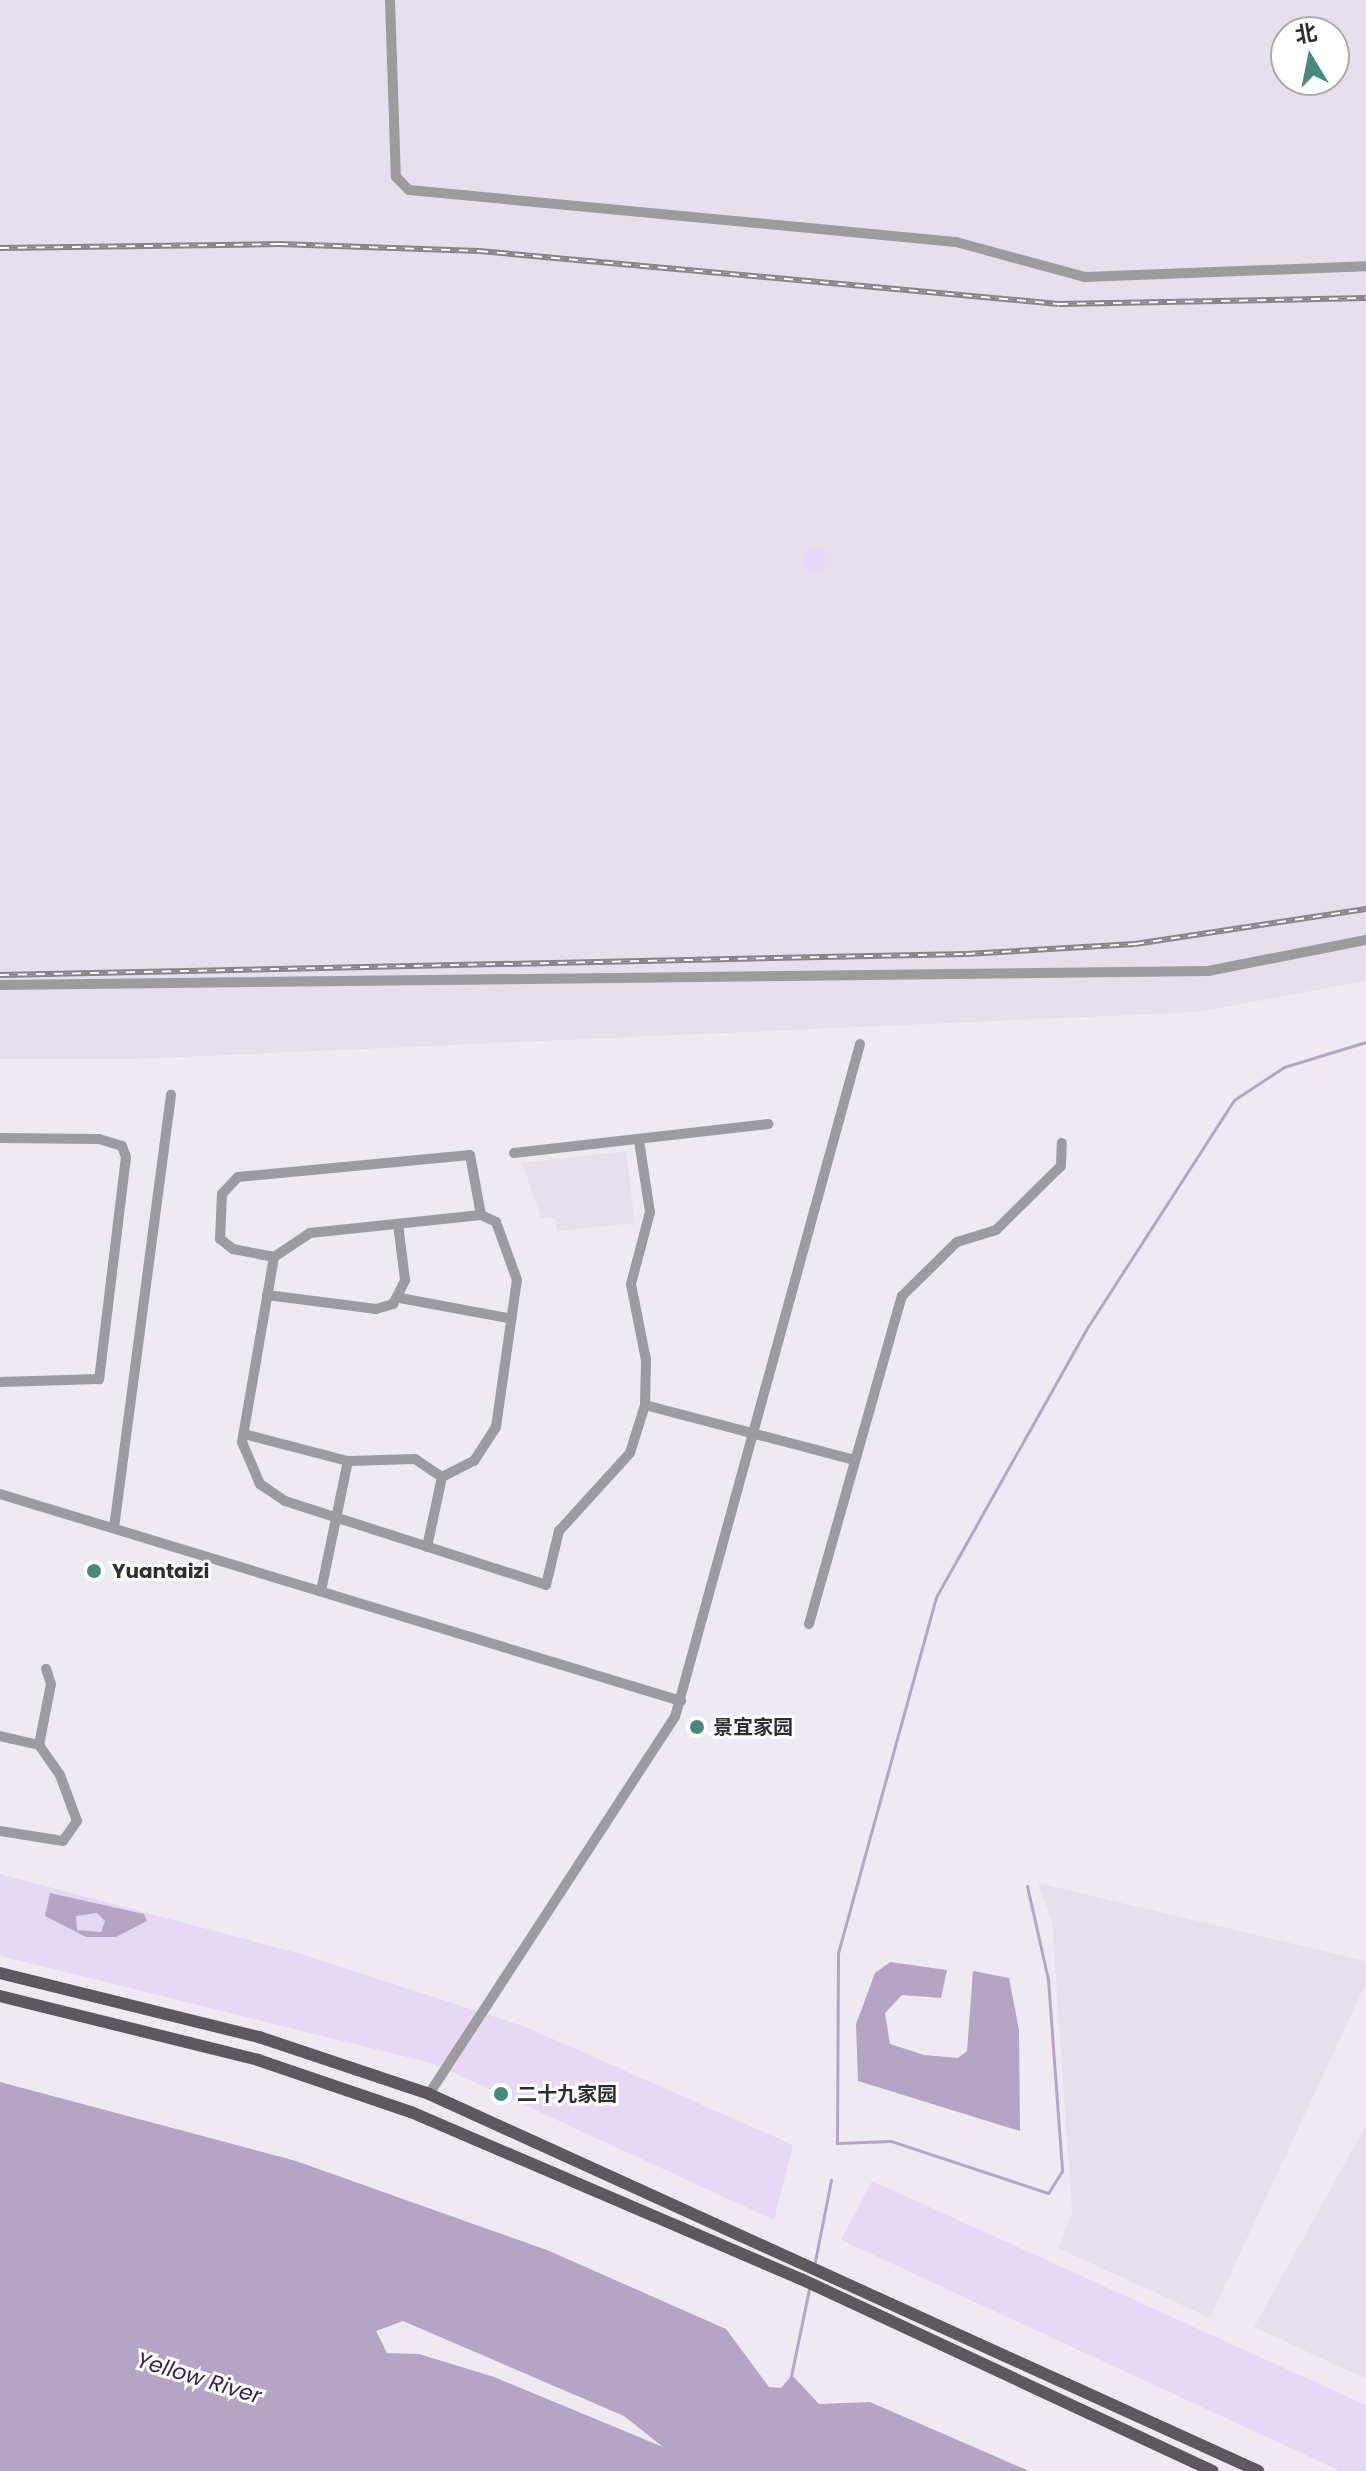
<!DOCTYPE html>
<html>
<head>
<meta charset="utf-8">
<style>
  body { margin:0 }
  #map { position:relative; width:1366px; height:2471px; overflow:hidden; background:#edebf1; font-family:Poppins,"Noto Sans SC",sans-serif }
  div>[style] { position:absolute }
  .built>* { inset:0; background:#e6e0ed }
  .green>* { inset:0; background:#e5d9f5 }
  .round { border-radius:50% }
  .water>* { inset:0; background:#b4a5c6 }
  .stream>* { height:3px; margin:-1.5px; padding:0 1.5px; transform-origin:1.5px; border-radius:1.5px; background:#b4a5c6 }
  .minor>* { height:10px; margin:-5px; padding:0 5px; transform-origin:5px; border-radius:5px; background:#9c9b9d }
  .major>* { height:12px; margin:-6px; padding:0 6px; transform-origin:6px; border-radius:6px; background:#5b595d }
  .rail>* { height:6px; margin-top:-3px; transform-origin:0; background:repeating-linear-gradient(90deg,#fff 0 9px,#868488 0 18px); box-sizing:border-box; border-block:2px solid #868488 }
  .dots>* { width:22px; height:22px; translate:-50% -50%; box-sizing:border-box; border:4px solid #fff; border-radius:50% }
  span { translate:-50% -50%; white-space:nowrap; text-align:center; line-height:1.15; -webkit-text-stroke:6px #fff; paint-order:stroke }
  .poi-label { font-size:20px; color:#2e2d30; font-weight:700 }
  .left { translate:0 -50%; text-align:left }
  .water-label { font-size:22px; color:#38224e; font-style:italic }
  .north { position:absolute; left:1270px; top:16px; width:80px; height:80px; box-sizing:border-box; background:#fff; border:2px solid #ababac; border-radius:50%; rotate:350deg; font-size:22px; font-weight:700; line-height:32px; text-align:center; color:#2e2d30 }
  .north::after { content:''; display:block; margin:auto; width:28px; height:36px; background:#478a7b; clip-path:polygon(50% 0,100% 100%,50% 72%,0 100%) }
</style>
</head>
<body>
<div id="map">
  <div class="built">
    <i style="clip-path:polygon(evenodd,0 0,1366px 0,1366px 981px,1197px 1012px,137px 1059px,0 1059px,0 0,1286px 32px,1334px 32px,1334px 80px,1286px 80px,1286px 32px)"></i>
    <i style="clip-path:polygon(626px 1151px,635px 1223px,557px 1231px,555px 1218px,541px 1218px,522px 1163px)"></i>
    <i style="clip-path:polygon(1038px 1883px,1366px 1961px,1366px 1983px,1210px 2318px,1058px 2248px,1072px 2213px,1052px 1923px)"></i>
    <i style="clip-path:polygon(1366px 2125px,1366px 2379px,1254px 2327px)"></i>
  </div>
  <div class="green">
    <i class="round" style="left:802px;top:548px;width:24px;height:24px"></i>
    <i style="clip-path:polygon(0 1874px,301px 1954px,526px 2027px,793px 2145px,774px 2220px,435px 2064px,0 1956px)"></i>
    <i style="clip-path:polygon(872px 2181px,1366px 2405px,1366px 2471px,1340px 2471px,841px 2240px)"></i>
  </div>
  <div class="water">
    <i style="clip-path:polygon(evenodd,50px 1893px,144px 1914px,147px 1921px,116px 1937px,86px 1937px,45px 1916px,50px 1893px,97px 1913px,105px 1921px,101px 1932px,77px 1930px,76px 1916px,97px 1913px)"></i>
    <i style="clip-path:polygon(890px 1962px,947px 1970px,941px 1998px,902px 1995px,885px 2013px,890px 2044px,924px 2055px,958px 2058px,967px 2051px,973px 1971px,1009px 1978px,1019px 2030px,1020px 2131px,858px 2081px,856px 2024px,875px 1973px)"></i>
    <i style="clip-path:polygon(evenodd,0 2082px,296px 2161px,547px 2250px,726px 2329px,769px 2387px,781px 2388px,792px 2375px,819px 2404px,870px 2402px,1029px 2471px,0 2471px,0 2082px,403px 2321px,624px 2416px,663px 2447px,494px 2377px,419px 2354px,387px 2353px,376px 2331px,403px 2321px)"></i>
  </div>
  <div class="stream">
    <i style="left:1027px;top:1886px;width:95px;rotate:77.3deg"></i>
    <i style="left:1048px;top:1979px;width:193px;rotate:85.8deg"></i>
    <i style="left:1062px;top:2171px;width:26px;rotate:122deg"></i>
    <i style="left:1048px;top:2193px;width:165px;rotate:-161.7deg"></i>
    <i style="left:891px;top:2141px;width:54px;rotate:177.9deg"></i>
    <i style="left:837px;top:2143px;width:190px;rotate:-89.7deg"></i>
    <i style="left:838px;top:1953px;width:369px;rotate:-74.6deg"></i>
    <i style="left:936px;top:1597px;width:308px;rotate:-60.7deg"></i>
    <i style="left:1087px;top:1328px;width:271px;rotate:-57.2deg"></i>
    <i style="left:1234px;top:1100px;width:60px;rotate:-33.4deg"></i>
    <i style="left:1284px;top:1067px;width:86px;rotate:-17deg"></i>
    <i style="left:814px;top:2266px;width:88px;rotate:-78.8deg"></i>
    <i style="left:791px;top:2376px;width:89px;rotate:-78.3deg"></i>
  </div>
  <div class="minor">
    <i style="left:390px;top:0;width:177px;rotate:88.1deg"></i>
    <i style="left:396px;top:177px;width:18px;rotate:45deg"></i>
    <i style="left:409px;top:190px;width:549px;rotate:5.43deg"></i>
    <i style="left:956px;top:242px;width:134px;rotate:15.2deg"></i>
    <i style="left:1085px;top:277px;width:281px;rotate:-2.2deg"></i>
    <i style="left:0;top:985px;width:1208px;rotate:-0.66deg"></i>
    <i style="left:1208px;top:971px;width:161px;rotate:-11.1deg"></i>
    <i style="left:0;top:1138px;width:99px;rotate:0.6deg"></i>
    <i style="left:99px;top:1139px;width:24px;rotate:17deg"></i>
    <i style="left:122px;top:1146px;width:12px;rotate:70deg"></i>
    <i style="left:126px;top:1157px;width:224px;rotate:96.9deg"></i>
    <i style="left:99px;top:1379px;width:99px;rotate:178.3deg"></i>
    <i style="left:514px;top:1153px;width:256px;rotate:-6.5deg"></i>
    <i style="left:274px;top:1257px;width:42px;rotate:-169deg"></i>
    <i style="left:233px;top:1249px;width:16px;rotate:-142deg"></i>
    <i style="left:220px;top:1239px;width:45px;rotate:-87.5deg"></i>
    <i style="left:222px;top:1194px;width:23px;rotate:-47deg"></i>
    <i style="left:238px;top:1177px;width:233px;rotate:-5.4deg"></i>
    <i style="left:470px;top:1155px;width:61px;rotate:79.6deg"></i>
    <i style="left:267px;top:1295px;width:110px;rotate:7.3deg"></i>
    <i style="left:376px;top:1309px;width:18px;rotate:-16deg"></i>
    <i style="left:393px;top:1304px;width:27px;rotate:-63deg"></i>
    <i style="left:405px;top:1280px;width:56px;rotate:-97.1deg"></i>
    <i style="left:400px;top:1298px;width:110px;rotate:10.5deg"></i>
    <i style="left:645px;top:1405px;width:216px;rotate:14.7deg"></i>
    <i style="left:244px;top:1434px;width:107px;rotate:14.6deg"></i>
    <i style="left:348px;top:1461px;width:67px;rotate:-1.7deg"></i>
    <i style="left:415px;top:1459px;width:32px;rotate:34deg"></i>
    <i style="left:442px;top:1477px;width:36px;rotate:-27deg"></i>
    <i style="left:474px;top:1461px;width:40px;rotate:-57.1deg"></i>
    <i style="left:496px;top:1427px;width:148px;rotate:-81.9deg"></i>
    <i style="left:517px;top:1280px;width:62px;rotate:-109.9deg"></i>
    <i style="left:496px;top:1222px;width:17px;rotate:-155deg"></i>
    <i style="left:481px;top:1215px;width:172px;rotate:174deg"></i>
    <i style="left:310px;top:1233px;width:43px;rotate:146.3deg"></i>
    <i style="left:274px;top:1257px;width:188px;rotate:99.8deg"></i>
    <i style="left:242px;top:1442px;width:46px;rotate:66.8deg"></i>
    <i style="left:260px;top:1484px;width:30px;rotate:34deg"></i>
    <i style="left:285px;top:1501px;width:274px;rotate:17.8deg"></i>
    <i style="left:546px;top:1585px;width:56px;rotate:-76.5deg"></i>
    <i style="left:559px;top:1531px;width:105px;rotate:-47.7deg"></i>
    <i style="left:630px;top:1453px;width:50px;rotate:-72.6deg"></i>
    <i style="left:645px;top:1405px;width:45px;rotate:-88.7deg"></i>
    <i style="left:646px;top:1360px;width:77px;rotate:-101.2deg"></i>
    <i style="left:631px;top:1284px;width:74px;rotate:-75.2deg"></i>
    <i style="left:650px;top:1212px;width:72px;rotate:-98.8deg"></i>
    <i style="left:0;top:1494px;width:712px;rotate:16.91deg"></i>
    <i style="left:114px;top:1528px;width:437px;rotate:-82.5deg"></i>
    <i style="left:427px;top:1547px;width:72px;rotate:-77.9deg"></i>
    <i style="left:321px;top:1591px;width:133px;rotate:-78.3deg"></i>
    <i style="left:809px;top:1624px;width:341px;rotate:-74.2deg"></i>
    <i style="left:902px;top:1296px;width:77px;rotate:-44.5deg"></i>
    <i style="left:957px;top:1242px;width:41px;rotate:-17.1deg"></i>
    <i style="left:996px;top:1230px;width:91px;rotate:-44.6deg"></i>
    <i style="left:1061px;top:1166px;width:23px;rotate:-88deg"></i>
    <i style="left:0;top:1736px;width:40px;rotate:13deg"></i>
    <i style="left:39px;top:1745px;width:37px;rotate:55deg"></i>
    <i style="left:60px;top:1775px;width:49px;rotate:69.7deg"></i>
    <i style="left:77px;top:1821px;width:24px;rotate:125deg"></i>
    <i style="left:63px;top:1841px;width:64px;rotate:-171deg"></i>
    <i style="left:39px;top:1745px;width:62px;rotate:-78.9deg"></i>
    <i style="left:51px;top:1684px;width:16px;rotate:-108deg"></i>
    <i style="left:429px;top:2094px;width:450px;rotate:-56.9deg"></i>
    <i style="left:675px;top:1717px;width:698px;rotate:-74.63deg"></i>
  </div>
  <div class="major">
    <i style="left:0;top:1973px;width:267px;rotate:13.9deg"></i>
    <i style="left:259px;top:2037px;width:179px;rotate:18.5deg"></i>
    <i style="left:429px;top:2094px;width:911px;rotate:24.45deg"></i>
    <i style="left:0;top:1996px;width:266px;rotate:13.9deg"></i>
    <i style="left:258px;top:2060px;width:162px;rotate:18.8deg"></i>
    <i style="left:411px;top:2112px;width:424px;rotate:23.2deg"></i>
    <i style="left:801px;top:2279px;width:454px;rotate:25deg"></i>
  </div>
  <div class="rail">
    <i style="left:0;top:248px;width:279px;rotate:-0.8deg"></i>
    <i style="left:279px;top:244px;width:200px;rotate:2deg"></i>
    <i style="left:479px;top:251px;width:582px;rotate:5.22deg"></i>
    <i style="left:1059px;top:304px;width:307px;rotate:-1.1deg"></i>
    <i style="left:0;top:975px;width:966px;rotate:-1.25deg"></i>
    <i style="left:966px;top:954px;width:169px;rotate:-3.4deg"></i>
    <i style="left:1135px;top:944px;width:234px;rotate:-8.6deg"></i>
  </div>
  <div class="dots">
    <i style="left:94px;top:1571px;background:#478a7b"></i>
    <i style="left:697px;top:1727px;background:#478a7b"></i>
    <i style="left:501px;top:2094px;background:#478a7b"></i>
  </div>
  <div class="poi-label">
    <span class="left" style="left:112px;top:1571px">Yuantaizi</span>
    <span class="left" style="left:713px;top:1727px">景宜家园</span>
    <span class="left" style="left:517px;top:2094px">二十九家园</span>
  </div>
  <div class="water-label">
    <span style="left:199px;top:2378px;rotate:17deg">Yellow River</span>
  </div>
  <div class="north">北</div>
</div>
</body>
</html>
